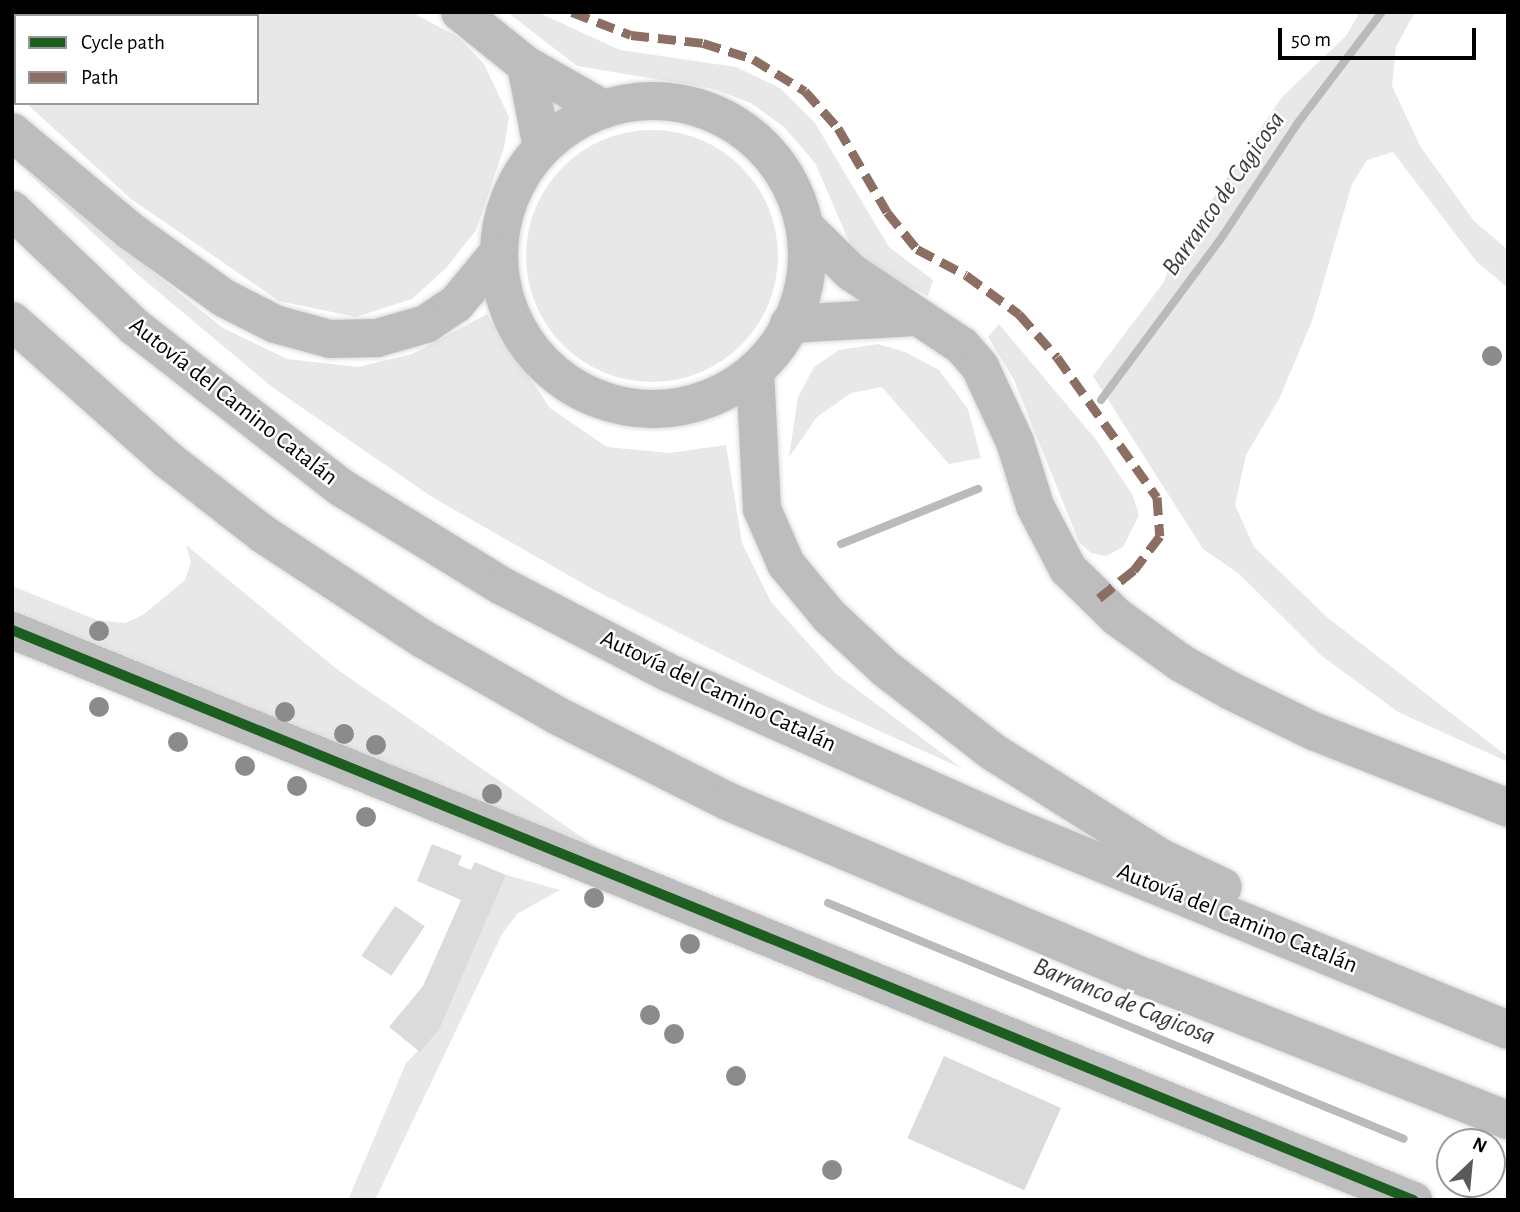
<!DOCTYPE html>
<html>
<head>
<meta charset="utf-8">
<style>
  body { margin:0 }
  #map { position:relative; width:1520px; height:1212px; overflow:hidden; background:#fff; font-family:"Alegreya Sans",sans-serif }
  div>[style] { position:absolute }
  .green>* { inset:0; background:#e8e8e8 }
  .round { border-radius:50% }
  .stream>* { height:8px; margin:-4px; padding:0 4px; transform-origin:4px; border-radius:4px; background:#bababa }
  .building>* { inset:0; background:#dbdbdb; transform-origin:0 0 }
  .roads { filter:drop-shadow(0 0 2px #dbdbdb) drop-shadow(0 0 2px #dbdbdb) }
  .minor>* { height:37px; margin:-18.5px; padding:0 18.5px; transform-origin:18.5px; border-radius:18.5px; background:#bdbdbd }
  .highway>* { height:38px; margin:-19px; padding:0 19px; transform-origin:19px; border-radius:19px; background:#bdbdbd }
  .highway>.ring { margin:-19px; padding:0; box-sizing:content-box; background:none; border:38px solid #bdbdbd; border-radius:50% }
  .quiet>* { height:9px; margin-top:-4.5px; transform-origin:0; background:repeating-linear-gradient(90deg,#8d6e63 0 18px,transparent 0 27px) }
  .cycleway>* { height:10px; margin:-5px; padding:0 5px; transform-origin:5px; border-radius:5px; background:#1b5e20 }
  .trees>* { width:20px; height:20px; margin:-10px; border-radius:50%; background:#8b8b8b }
  span { translate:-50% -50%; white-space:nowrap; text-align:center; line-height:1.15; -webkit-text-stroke:5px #fff; paint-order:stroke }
  .street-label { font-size:24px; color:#000 }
  .water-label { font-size:26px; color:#3d3d3d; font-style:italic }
  .frame { position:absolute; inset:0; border:14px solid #000; pointer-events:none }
  .legend { position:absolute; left:14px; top:14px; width:245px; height:91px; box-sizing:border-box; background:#fff; border:2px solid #999; margin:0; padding:9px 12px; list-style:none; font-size:21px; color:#000 }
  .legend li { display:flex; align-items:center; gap:14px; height:35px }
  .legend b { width:35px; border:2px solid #999 }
  .north { position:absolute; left:1436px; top:1128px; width:70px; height:70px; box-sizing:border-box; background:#fff; border:2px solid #999; border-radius:50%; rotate:26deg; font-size:19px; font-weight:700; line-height:28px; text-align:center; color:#000 }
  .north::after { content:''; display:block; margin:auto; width:24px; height:32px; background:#595959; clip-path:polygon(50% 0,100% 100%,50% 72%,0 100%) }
  .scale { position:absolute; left:1278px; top:28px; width:198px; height:32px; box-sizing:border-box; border:4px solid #000; border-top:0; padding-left:9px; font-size:21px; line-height:24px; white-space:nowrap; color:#000; -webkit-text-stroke:5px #fff; paint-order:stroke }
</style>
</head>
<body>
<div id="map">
  <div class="green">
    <i style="clip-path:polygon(12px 12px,411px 12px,458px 37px,484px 64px,509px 117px,504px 148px,476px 230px,447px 267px,412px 299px,356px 317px,279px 301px,131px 199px,26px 103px,257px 103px,257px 16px,16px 16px,16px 94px)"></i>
    <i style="clip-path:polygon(507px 12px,537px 12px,620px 50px,736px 67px,780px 88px,815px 123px,889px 247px,933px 280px,928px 296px,878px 272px,851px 246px,815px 163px,784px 127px,751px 103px,710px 88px,577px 66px)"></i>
    <i style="clip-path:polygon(1360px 12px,1415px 12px,1396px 47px,1392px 86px,1420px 146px,1474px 221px,1508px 250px,1508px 288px,1476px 261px,1393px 152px,1367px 160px,1352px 184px,1312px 321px,1279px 399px,1246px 455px,1235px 505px,1254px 547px,1328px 618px,1508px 757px,1508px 762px,1398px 712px,1322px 656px,1238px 573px,1203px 549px,1093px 376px,1164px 282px,1173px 257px,1282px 97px,1346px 36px)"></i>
    <i class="round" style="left:526px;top:130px;width:252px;height:252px"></i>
    <i style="clip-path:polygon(23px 168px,223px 328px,287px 359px,358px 367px,412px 354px,487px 314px,550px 408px,607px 447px,669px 453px,726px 445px,742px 543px,771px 602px,835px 673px,963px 769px,816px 702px,596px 591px,432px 497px,272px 387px,137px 274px)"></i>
    <i style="clip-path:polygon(999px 324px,1097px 441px,1133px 496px,1139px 515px,1123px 547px,1106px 556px,1091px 553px,1079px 542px,1014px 380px,988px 337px)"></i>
    <i style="clip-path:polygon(878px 344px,905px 352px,939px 370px,968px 409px,981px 458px,949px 464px,882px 387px,851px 393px,817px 417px,789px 457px,798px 397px,814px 367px,839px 350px)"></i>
    <i style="clip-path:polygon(186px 545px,338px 670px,602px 851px,12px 609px,12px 586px,97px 620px,125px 623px,143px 615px,185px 580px,191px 562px)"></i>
    <i style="clip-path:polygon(506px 875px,560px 890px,517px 914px,502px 934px,375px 1200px,348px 1200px,406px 1063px,440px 1028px)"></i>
  </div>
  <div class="stream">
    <i style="left:1101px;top:400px;width:199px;rotate:-53.4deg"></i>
    <i style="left:1220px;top:240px;width:139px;rotate:-56.4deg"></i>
    <i style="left:1297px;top:124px;width:141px;rotate:-52.8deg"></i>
    <i style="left:841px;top:544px;width:148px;rotate:-21.9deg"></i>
    <i style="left:828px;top:903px;width:622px;rotate:22.28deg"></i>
  </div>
  <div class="building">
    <i style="clip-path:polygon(432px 844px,462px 856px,458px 865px,471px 870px,475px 862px,506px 875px,440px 1028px,420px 1052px,389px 1027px,423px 986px,461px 900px,417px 881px)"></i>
    <i style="left:395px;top:906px;width:36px;height:60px;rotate:34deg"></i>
    <i style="left:944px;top:1056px;width:128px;height:90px;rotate:24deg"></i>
  </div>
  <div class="roads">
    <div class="minor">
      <i style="left:12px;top:630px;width:1513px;rotate:22.14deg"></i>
    </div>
    <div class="highway">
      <i style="left:460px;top:12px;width:85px;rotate:38.8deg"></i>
      <i style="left:526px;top:65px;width:89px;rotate:29.7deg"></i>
      <i style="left:526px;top:65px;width:84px;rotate:79deg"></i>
      <i class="ring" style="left:499px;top:101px;width:270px;height:270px"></i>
      <i style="left:12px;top:132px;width:153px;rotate:39.9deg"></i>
      <i style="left:129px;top:230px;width:117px;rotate:35.6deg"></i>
      <i style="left:224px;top:298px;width:57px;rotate:27deg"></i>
      <i style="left:275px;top:324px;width:57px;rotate:15.3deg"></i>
      <i style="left:330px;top:339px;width:47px;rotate:-1.2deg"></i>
      <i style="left:377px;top:338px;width:51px;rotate:-15.9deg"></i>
      <i style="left:426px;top:324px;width:36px;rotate:-34deg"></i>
      <i style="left:456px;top:304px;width:67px;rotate:-50.4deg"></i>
      <i style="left:12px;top:210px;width:170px;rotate:43.6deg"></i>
      <i style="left:135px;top:327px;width:262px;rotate:37.9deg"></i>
      <i style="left:342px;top:488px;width:188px;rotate:31.5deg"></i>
      <i style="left:502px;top:586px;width:186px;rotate:27.5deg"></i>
      <i style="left:667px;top:672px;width:377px;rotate:24.1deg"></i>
      <i style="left:1011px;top:826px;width:537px;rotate:22.32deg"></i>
      <i style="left:805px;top:227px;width:64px;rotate:44.4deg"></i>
      <i style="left:851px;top:272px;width:133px;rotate:33.7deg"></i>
      <i style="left:962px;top:346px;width:28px;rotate:49deg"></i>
      <i style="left:980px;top:367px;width:83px;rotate:65deg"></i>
      <i style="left:1015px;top:442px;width:67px;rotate:72.6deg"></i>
      <i style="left:1035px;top:506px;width:71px;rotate:62.4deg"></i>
      <i style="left:1068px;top:569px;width:69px;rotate:44.4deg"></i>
      <i style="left:1117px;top:617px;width:79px;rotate:35.7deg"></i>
      <i style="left:1181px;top:663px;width:57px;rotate:29.2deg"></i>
      <i style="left:1231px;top:691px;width:91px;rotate:26deg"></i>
      <i style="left:1313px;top:731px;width:210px;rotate:21.5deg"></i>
      <i style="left:12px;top:321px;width:209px;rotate:41.7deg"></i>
      <i style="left:168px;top:460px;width:120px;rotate:37.9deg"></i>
      <i style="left:263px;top:534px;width:191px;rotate:33.3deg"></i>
      <i style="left:423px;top:639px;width:153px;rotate:29.7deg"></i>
      <i style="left:556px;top:715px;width:191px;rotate:26.7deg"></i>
      <i style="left:727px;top:801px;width:456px;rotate:22.9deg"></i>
      <i style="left:1147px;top:978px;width:388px;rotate:21.5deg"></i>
      <i style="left:789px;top:324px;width:125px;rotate:-3.2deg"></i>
      <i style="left:755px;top:371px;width:138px;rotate:87.1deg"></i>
      <i style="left:762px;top:509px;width:60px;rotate:66.4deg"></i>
      <i style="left:786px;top:564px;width:67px;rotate:50.4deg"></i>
      <i style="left:829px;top:616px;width:78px;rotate:42.9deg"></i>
      <i style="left:886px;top:669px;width:135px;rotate:37.8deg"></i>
      <i style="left:993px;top:752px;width:199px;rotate:32.2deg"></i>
      <i style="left:1161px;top:858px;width:68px;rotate:25.1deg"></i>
    </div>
  </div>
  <div class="quiet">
    <i style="left:572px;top:12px;width:63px;rotate:21.3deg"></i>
    <i style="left:631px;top:35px;width:72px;rotate:6.3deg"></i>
    <i style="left:703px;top:43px;width:52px;rotate:17.7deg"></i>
    <i style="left:753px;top:59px;width:61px;rotate:31.6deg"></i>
    <i style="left:805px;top:91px;width:50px;rotate:48.3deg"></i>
    <i style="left:838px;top:128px;width:97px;rotate:59.7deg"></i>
    <i style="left:887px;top:212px;width:48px;rotate:51deg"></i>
    <i style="left:917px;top:249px;width:55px;rotate:28deg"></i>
    <i style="left:966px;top:275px;width:66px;rotate:36.3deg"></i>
    <i style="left:1019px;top:314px;width:57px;rotate:48.5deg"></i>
    <i style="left:1057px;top:357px;width:172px;rotate:54.5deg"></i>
    <i style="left:1157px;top:497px;width:39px;rotate:86deg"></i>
    <i style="left:1160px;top:536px;width:43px;rotate:127.4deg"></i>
    <i style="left:1134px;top:570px;width:45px;rotate:141.3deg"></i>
  </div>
  <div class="cycleway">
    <i style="left:12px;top:630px;width:1513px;rotate:22.14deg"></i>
  </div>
  <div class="trees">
    <i style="left:1492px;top:356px"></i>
    <i style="left:99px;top:631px"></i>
    <i style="left:99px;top:707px"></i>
    <i style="left:285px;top:712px"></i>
    <i style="left:344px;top:734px"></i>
    <i style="left:178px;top:742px"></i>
    <i style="left:376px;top:745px"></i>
    <i style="left:245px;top:766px"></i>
    <i style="left:297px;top:786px"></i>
    <i style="left:492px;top:794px"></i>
    <i style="left:366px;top:817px"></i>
    <i style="left:594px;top:898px"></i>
    <i style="left:690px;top:944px"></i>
    <i style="left:650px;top:1015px"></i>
    <i style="left:674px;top:1034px"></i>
    <i style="left:736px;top:1076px"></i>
    <i style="left:832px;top:1170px"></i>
  </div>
  <div class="street-label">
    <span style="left:233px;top:402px;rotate:38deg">Autovía del Camino Catalán</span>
    <span style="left:718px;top:692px;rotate:25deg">Autovía del Camino Catalán</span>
    <span style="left:1237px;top:919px;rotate:22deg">Autovía del Camino Catalán</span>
  </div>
  <div class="water-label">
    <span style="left:1224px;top:194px;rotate:-55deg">Barranco de Cagicosa</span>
    <span style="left:1124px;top:1002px;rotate:22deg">Barranco de Cagicosa</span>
  </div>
  <div class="frame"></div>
  <ul class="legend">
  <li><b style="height:9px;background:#1b5e20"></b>Cycle path</li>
  <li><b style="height:9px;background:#8d6e63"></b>Path</li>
  </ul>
  <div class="north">N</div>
  <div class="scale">50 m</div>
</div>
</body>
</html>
